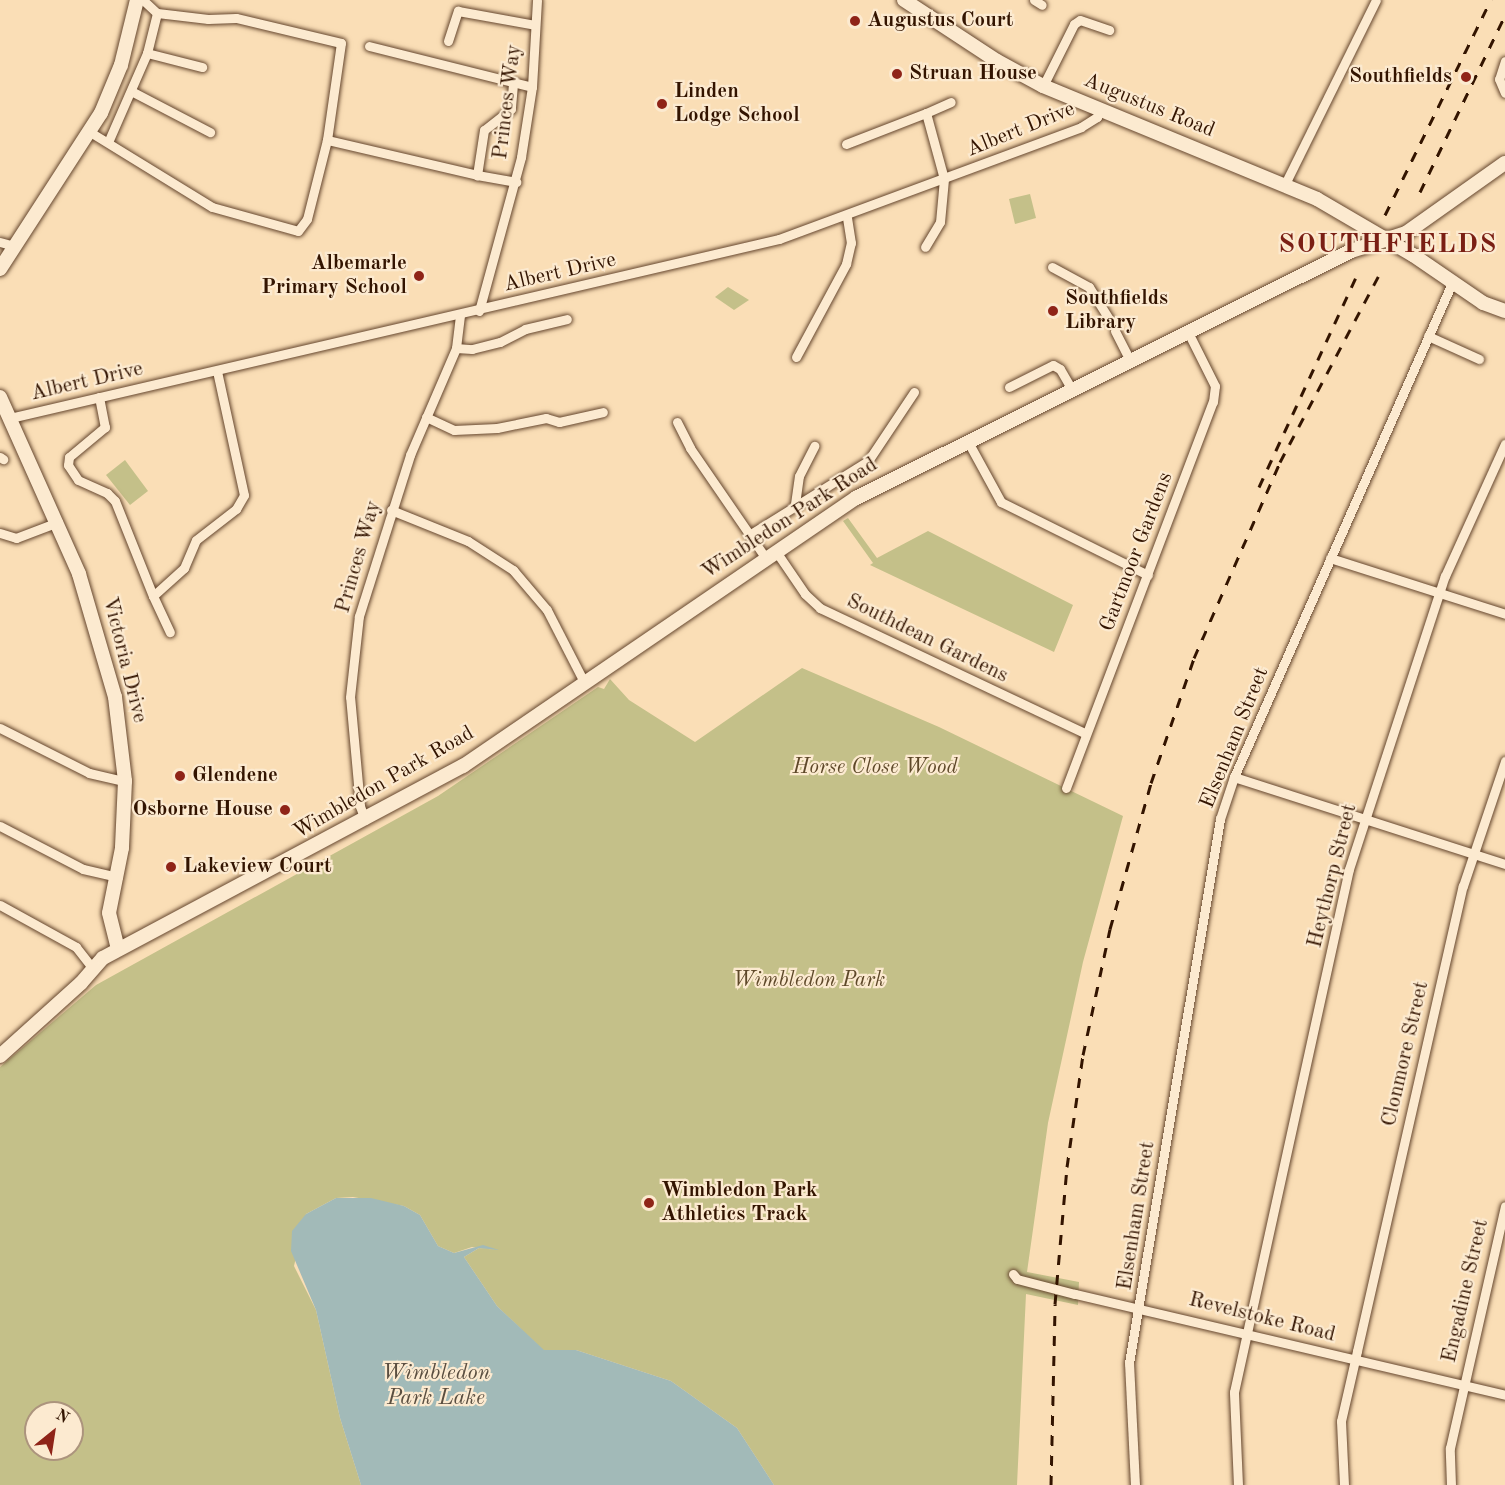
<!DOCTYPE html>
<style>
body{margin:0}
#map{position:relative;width:1505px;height:1485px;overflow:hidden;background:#fadeb6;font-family:"Old Standard TT",serif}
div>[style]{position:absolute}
.green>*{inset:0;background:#c4c089}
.water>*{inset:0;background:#a2bab8}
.roads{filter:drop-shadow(0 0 2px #65462e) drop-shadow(0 0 2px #65462e)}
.street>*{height:9px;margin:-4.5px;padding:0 4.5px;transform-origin:4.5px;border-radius:4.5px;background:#fcead0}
.secondary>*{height:14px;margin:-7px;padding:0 7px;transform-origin:7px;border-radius:7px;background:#fcead0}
.rail>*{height:3px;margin-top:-1.5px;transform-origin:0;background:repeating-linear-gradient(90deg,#331400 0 10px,transparent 0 20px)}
.dots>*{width:16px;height:16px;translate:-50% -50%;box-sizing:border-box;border:3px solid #fcead0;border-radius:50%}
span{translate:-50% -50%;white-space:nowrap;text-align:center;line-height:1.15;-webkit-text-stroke:4.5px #fcead0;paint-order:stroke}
.poi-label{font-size:21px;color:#331400;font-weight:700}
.left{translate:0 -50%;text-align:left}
.right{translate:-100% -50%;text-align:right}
.street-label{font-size:21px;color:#331400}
.park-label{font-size:21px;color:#5e4829;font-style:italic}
.water-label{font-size:22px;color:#5a4e40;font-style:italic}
.district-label{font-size:27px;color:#7a1f14;font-weight:700;letter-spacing:1.5px}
.north{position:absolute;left:24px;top:1401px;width:60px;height:60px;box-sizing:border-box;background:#fcead0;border:2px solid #ac947d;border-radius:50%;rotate:30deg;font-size:16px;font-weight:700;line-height:24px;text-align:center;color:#331400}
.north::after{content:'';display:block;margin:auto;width:21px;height:27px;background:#8f2418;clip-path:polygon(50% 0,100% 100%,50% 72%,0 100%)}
</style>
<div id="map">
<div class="green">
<div style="clip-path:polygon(1030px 194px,1036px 218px,1015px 224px,1009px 199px)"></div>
<div style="clip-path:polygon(728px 287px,749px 300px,734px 310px,715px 297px)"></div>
<div style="clip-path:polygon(125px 460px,148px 491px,130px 505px,106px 475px)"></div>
<div style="clip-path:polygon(848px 518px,877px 558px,928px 531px,1073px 605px,1054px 652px,870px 565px,873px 563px,843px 521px)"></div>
<div style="clip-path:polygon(evenodd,802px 668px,939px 727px,1123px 816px,1083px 962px,1048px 1123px,1027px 1272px,1079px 1282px,1078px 1305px,1026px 1294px,1017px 1485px,774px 1485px,737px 1428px,671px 1381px,576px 1350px,544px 1351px,497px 1306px,464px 1257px,479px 1248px,498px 1250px,472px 1247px,454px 1253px,438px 1246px,420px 1215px,404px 1206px,353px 1197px,336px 1198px,306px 1214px,294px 1266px,316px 1310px,340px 1418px,361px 1485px,0 1485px,0 1067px,96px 985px,438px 796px,598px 687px,604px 689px,610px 679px,629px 700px,695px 742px,802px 668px,36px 1413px,72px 1413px,72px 1449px,36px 1449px,36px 1413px)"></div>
</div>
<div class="water">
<div style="clip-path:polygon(336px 1198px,371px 1198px,404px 1206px,420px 1215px,438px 1246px,454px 1253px,483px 1245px,499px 1250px,479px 1248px,464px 1257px,497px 1306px,544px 1350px,576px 1350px,671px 1381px,737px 1428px,774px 1485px,361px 1485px,340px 1418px,316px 1310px,291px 1251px,292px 1231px,306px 1214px)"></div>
</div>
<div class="roads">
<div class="street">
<div style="left:143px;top:0;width:19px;rotate:43deg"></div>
<div style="left:1034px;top:0;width:9px;rotate:32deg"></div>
<div style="left:448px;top:41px;width:32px;rotate:-72deg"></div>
<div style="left:458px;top:11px;width:78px;rotate:10.3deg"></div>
<div style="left:369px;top:46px;width:168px;rotate:14.1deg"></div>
<div style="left:1505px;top:61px;width:19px;rotate:108deg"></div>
<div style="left:1499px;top:79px;width:15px;rotate:67deg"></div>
<div style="left:513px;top:84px;width:25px;rotate:95deg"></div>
<div style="left:511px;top:109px;width:34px;rotate:142deg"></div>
<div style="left:484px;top:130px;width:46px;rotate:98.8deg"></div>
<div style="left:477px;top:175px;width:40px;rotate:10deg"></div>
<div style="left:1043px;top:86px;width:69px;rotate:-63.4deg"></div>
<div style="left:1074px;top:24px;width:7px;rotate:-34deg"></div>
<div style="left:1080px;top:20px;width:31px;rotate:19deg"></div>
<div style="left:133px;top:92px;width:87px;rotate:27.5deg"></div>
<div style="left:926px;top:113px;width:27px;rotate:-24deg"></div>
<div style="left:90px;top:132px;width:143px;rotate:31.6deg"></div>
<div style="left:212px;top:207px;width:89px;rotate:15.6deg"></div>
<div style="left:298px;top:231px;width:15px;rotate:-53deg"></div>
<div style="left:307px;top:219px;width:81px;rotate:-75.8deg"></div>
<div style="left:327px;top:140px;width:98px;rotate:-81.8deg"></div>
<div style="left:341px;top:43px;width:108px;rotate:-166.6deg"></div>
<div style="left:236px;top:18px;width:28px;rotate:178deg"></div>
<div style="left:208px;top:19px;width:51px;rotate:-173.3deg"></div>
<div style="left:157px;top:13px;width:41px;rotate:104deg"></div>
<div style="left:147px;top:53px;width:57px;rotate:14.3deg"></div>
<div style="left:109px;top:140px;width:95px;rotate:-66.4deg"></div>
<div style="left:327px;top:140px;width:154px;rotate:13.1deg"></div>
<div style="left:846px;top:144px;width:86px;rotate:-21.2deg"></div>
<div style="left:926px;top:113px;width:68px;rotate:74.7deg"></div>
<div style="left:944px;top:179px;width:43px;rotate:95.3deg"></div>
<div style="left:940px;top:222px;width:29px;rotate:121deg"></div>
<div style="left:1285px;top:184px;width:205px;rotate:-63.7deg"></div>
<div style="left:0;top:242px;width:15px;rotate:16deg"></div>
<div style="left:1052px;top:267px;width:42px;rotate:28.4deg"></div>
<div style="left:1089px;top:287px;width:40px;rotate:58deg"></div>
<div style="left:479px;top:311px;width:160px;rotate:-74.7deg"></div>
<div style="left:521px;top:157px;width:71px;rotate:-81.1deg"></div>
<div style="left:532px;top:87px;width:87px;rotate:-86.7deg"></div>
<div style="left:1115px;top:331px;width:31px;rotate:63deg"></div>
<div style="left:1428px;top:336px;width:56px;rotate:24.3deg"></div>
<div style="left:456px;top:348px;width:16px;rotate:4deg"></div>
<div style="left:472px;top:349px;width:29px;rotate:-14deg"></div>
<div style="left:500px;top:342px;width:28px;rotate:-27deg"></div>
<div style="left:525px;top:329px;width:43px;rotate:-13.4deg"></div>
<div style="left:796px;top:357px;width:106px;rotate:-61.7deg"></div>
<div style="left:846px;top:264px;width:22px;rotate:-77deg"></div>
<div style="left:851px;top:243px;width:26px;rotate:-99deg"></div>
<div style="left:1009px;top:387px;width:49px;rotate:-26.6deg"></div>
<div style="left:1053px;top:365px;width:8px;rotate:30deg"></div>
<div style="left:1060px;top:369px;width:22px;rotate:60deg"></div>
<div style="left:99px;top:397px;width:31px;rotate:79deg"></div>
<div style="left:105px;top:427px;width:47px;rotate:140.2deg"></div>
<div style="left:69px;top:457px;width:8px;rotate:97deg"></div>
<div style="left:68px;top:465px;width:18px;rotate:56deg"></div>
<div style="left:78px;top:480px;width:32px;rotate:24deg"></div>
<div style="left:107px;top:493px;width:11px;rotate:45deg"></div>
<div style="left:115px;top:501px;width:102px;rotate:68.2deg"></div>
<div style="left:153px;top:596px;width:42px;rotate:-42.1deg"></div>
<div style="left:184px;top:568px;width:30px;rotate:-67deg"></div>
<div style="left:196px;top:540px;width:51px;rotate:-37.8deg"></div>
<div style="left:236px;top:509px;width:16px;rotate:-60deg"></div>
<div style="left:244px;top:495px;width:127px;rotate:-102.3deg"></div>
<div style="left:426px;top:417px;width:31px;rotate:25deg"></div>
<div style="left:454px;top:430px;width:43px;rotate:-2.7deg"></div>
<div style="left:497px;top:428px;width:50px;rotate:-11.5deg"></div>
<div style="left:546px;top:418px;width:14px;rotate:17deg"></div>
<div style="left:559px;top:422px;width:45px;rotate:-12.8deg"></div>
<div style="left:10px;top:418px;width:790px;rotate:-13.1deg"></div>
<div style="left:779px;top:239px;width:322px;rotate:-20.3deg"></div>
<div style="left:1081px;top:127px;width:19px;rotate:-32deg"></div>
<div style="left:1097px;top:117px;width:8px;rotate:-67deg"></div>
<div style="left:677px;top:422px;width:29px;rotate:63deg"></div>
<div style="left:690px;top:448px;width:132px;rotate:55.5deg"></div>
<div style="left:967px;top:440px;width:71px;rotate:61.3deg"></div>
<div style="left:1001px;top:502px;width:164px;rotate:26.4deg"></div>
<div style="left:0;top:457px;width:4px;rotate:34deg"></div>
<div style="left:795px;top:504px;width:28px;rotate:-82deg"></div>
<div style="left:799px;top:476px;width:34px;rotate:-63deg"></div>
<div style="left:391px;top:510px;width:83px;rotate:21.9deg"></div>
<div style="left:468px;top:541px;width:54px;rotate:32.8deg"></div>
<div style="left:513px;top:570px;width:52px;rotate:49.6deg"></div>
<div style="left:547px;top:610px;width:81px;rotate:62.8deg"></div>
<div style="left:0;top:533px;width:17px;rotate:17deg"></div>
<div style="left:16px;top:538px;width:45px;rotate:-20.9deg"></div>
<div style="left:749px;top:535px;width:140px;rotate:-31.9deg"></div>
<div style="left:868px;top:461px;width:83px;rotate:-56.3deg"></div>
<div style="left:775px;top:550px;width:53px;rotate:55.7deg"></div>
<div style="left:805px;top:594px;width:21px;rotate:43deg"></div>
<div style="left:820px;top:608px;width:293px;rotate:25.3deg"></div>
<div style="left:1330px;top:558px;width:184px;rotate:17.7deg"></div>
<div style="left:153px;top:596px;width:40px;rotate:65deg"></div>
<div style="left:0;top:728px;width:100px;rotate:26.8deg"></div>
<div style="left:89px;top:773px;width:37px;rotate:13deg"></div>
<div style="left:1234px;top:777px;width:285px;rotate:17.8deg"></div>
<div style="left:1066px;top:788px;width:413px;rotate:-69.2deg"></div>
<div style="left:1213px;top:402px;width:16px;rotate:-83deg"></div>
<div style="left:1215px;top:386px;width:63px;rotate:-116.6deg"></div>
<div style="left:365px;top:820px;width:15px;rotate:-110deg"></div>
<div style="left:360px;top:806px;width:109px;rotate:-95.2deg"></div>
<div style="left:350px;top:697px;width:81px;rotate:-83.7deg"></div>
<div style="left:359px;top:616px;width:169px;rotate:-72.4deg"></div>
<div style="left:410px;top:455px;width:116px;rotate:-66.7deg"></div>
<div style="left:456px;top:348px;width:33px;rotate:-83deg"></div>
<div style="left:0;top:826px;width:93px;rotate:27.4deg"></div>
<div style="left:83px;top:869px;width:36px;rotate:13deg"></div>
<div style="left:0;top:905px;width:87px;rotate:28.9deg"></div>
<div style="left:76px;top:947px;width:28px;rotate:52deg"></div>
<div style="left:1013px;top:1274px;width:6px;rotate:51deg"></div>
<div style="left:1017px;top:1279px;width:60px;rotate:14.5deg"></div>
<div style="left:1075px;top:1294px;width:442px;rotate:13.2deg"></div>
<div style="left:1135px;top:1485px;width:122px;rotate:-92.8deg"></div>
<div style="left:1129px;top:1363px;width:552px;rotate:-80.5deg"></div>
<div style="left:1220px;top:819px;width:44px;rotate:-71.6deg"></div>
<div style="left:1234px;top:777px;width:540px;rotate:-66.19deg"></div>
<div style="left:1238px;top:1485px;width:93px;rotate:-92.5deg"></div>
<div style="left:1234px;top:1392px;width:535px;rotate:-77.6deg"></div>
<div style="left:1349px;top:869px;width:308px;rotate:-71.9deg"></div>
<div style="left:1445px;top:576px;width:145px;rotate:-65.6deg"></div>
<div style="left:1344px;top:1485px;width:64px;rotate:-92.7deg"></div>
<div style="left:1341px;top:1421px;width:72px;rotate:-77.1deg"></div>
<div style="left:1357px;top:1351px;width:477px;rotate:-77.2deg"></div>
<div style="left:1463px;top:886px;width:132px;rotate:-71.4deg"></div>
<div style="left:1451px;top:1485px;width:37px;rotate:-92deg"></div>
<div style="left:1450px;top:1448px;width:248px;rotate:-77.2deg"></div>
</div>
<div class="secondary">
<div style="left:904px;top:0;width:111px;rotate:33.3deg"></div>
<div style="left:997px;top:61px;width:52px;rotate:28.5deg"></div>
<div style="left:1043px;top:86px;width:296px;rotate:22.4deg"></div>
<div style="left:1317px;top:199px;width:111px;rotate:30.3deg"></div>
<div style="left:1413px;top:255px;width:85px;rotate:34.4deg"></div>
<div style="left:1483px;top:303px;width:23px;rotate:20deg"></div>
<div style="left:0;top:269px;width:186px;rotate:-57.1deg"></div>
<div style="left:101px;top:113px;width:52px;rotate:-67.4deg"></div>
<div style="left:121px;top:65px;width:67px;rotate:-76.2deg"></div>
<div style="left:0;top:397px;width:194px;rotate:65.9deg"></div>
<div style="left:79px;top:574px;width:128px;rotate:73.7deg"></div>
<div style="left:115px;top:697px;width:85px;rotate:83.2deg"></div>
<div style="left:125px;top:781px;width:67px;rotate:92.6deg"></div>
<div style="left:122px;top:848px;width:66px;rotate:101.3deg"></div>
<div style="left:109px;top:913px;width:37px;rotate:76deg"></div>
<div style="left:0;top:1056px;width:109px;rotate:-42deg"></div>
<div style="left:81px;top:983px;width:33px;rotate:-49deg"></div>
<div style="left:103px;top:958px;width:408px;rotate:-28.1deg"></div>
<div style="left:463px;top:766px;width:476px;rotate:-34.3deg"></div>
<div style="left:856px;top:498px;width:553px;rotate:-26.52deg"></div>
<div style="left:1351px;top:251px;width:58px;rotate:-18.1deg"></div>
<div style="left:1406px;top:233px;width:121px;rotate:-35.3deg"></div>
</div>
</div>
<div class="rail">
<div style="left:1420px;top:192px;width:196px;rotate:-64.3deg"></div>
<div style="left:1385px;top:215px;width:240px;rotate:-63.8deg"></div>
<div style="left:1259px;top:487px;width:231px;rotate:-65.2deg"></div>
<div style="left:1051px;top:1485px;width:181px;rotate:-88.7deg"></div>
<div style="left:1055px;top:1304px;width:138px;rotate:-85deg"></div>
<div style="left:1067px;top:1167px;width:113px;rotate:-81.9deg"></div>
<div style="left:1083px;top:1055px;width:129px;rotate:-77.9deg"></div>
<div style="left:1110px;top:929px;width:152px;rotate:-74.3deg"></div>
<div style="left:1151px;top:783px;width:132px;rotate:-71deg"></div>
<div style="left:1194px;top:658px;width:214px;rotate:-66.3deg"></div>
<div style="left:1280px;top:462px;width:216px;rotate:-62.1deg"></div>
</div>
<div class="dots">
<div style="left:855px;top:21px;background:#8f2418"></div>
<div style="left:897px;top:74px;background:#8f2418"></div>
<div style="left:1466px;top:77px;background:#8f2418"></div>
<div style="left:662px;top:104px;background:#8f2418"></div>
<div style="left:419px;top:276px;background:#8f2418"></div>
<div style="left:1053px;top:311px;background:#8f2418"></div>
<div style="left:180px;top:776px;background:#8f2418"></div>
<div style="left:285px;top:810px;background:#8f2418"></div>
<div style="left:171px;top:867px;background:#8f2418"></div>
<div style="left:649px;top:1203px;background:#8f2418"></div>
</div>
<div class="poi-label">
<span class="left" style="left:867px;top:21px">Augustus Court</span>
<span class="left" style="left:909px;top:74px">Struan House</span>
<span class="right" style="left:1452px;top:77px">Southfields</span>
<span class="left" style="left:674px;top:104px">Linden<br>Lodge School</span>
<span class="right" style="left:407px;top:276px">Albemarle<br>Primary School</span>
<span class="left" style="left:1065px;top:311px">Southfields<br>Library</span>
<span class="left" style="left:192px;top:776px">Glendene</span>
<span class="right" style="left:273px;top:810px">Osborne House</span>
<span class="left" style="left:183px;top:867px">Lakeview Court</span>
<span class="left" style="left:661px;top:1203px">Wimbledon Park<br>Athletics Track</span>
</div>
<div class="street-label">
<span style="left:508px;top:102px;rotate:-83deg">Princes Way</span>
<span style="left:1149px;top:106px;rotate:22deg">Augustus Road</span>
<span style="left:1021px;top:130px;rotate:-22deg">Albert Drive</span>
<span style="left:560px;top:273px;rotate:-13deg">Albert Drive</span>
<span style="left:87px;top:382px;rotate:-13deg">Albert Drive</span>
<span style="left:790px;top:519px;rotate:-33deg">Wimbledon Park Road</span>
<span style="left:1137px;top:552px;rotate:-69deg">Gartmoor Gardens</span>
<span style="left:359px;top:557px;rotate:-74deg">Princes Way</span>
<span style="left:927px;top:639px;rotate:26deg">Southdean Gardens</span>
<span style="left:124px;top:660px;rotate:76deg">Victoria Drive</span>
<span style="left:1235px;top:738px;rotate:-68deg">Elsenham Street</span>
<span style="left:384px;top:783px;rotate:-30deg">Wimbledon Park Road</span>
<span style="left:1333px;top:876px;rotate:-76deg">Heythorp Street</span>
<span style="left:1406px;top:1054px;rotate:-77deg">Clonmore Street</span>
<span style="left:1137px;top:1216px;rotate:-81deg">Elsenham Street</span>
<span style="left:1466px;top:1291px;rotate:-77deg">Engadine Street</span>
<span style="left:1262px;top:1318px;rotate:14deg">Revelstoke Road</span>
</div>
<div class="park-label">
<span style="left:875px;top:768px">Horse Close Wood</span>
<span style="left:809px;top:981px">Wimbledon Park</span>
</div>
<div class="water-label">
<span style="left:436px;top:1386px">Wimbledon<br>Park Lake</span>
</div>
<div class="district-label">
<span style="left:1388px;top:245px">SOUTHFIELDS</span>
</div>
<div class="north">N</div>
</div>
